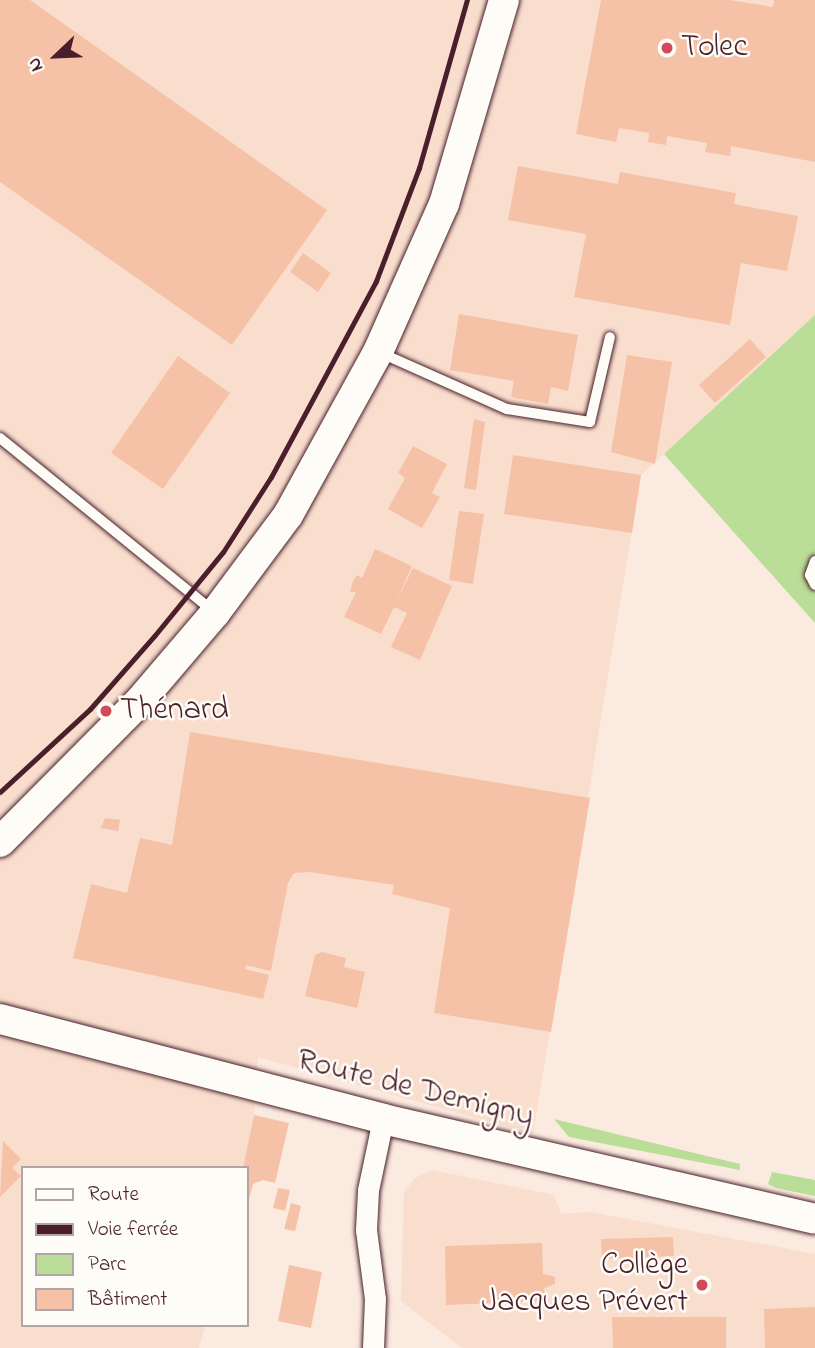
<!DOCTYPE html>
<meta charset="utf-8">
<style>
body{margin:0}
#map{position:relative;width:815px;height:1348px;overflow:hidden;background:#fbeadf;font-family:"Indie Flower",sans-serif}
div>[style]{position:absolute}
.built>*{inset:0;background:#f9dece}
.green>*{inset:0;background:#badd97}
.building>*{inset:0;background:#f5c1a7}
.roads{filter:drop-shadow(0 0 2px #4a1f2b) drop-shadow(0 0 2px #4a1f2b)}
.lane>*{height:10px;margin:-5px;padding:0 5px;transform-origin:5px;border-radius:5px;background:#fdfcf7}
.street>*{height:21px;margin:-10.5px;padding:0 10.5px;transform-origin:10.5px;border-radius:10.5px;background:#fdfcf7}
.secondary>*{height:30px;margin:-15px;padding:0 15px;transform-origin:15px;border-radius:15px;background:#fdfcf7}
.rail>*{height:5px;margin:-2.5px;padding:0 2.5px;transform-origin:2.5px;border-radius:2.5px;background:#4a1f2b}
.dots>*{width:19px;height:19px;translate:-50% -50%;box-sizing:border-box;border:4px solid #fdfcf7;border-radius:50%}
span{translate:-50% -50%;white-space:nowrap;text-align:center;line-height:1.15;-webkit-text-stroke:5px #fdfcf7;paint-order:stroke}
.poi-label{font-size:32px;color:#4a1f2b}
.left{translate:0 -50%;text-align:left}
.right{translate:-100% -50%;text-align:right}
.street-label{font-size:32px;color:#4a1f2b}
.legend{position:absolute;left:21px;top:1166px;width:228px;height:161px;box-sizing:border-box;background:#fdfcf7;border:2px solid #b5a4a5;margin:0;padding:9px 12px;list-style:none;font-size:21px;color:#4a1f2b}
.legend li{display:flex;align-items:center;gap:14px;height:35px}
.legend b{width:35px;border:2px solid #b5a4a5}
.north{position:absolute;left:21px;top:21px;width:70px;height:70px;-webkit-text-stroke:5px #fdfcf7;paint-order:stroke;rotate:247deg;font-size:19px;font-weight:700;line-height:28px;text-align:center;color:#4a1f2b}
.north::after{content:'';display:block;margin:auto;width:24px;height:32px;background:#4a1f2b;clip-path:polygon(50% 0,100% 100%,50% 72%,0 100%)}
</style>
<div id="map">
<div class="built">
<div style="clip-path:polygon(0 0,815px 0,815px 315px,641px 475px,533px 1134px,258px 1057px,254px 1115px,243px 1168px,23px 1168px,23px 1325px,205px 1325px,199px 1348px,0 1348px)"></div>
<div style="clip-path:polygon(432px 1170px,554px 1195px,561px 1214px,590px 1212px,815px 1254px,815px 1348px,462px 1348px,401px 1301px,404px 1192px,415px 1178px)"></div>
</div>
<div class="green">
<div style="clip-path:polygon(815px 315px,815px 623px,664px 454px)"></div>
<div style="clip-path:polygon(554px 1119px,740px 1164px,740px 1170px,569px 1137px)"></div>
<div style="clip-path:polygon(772px 1172px,815px 1180px,815px 1196px,776px 1188px,768px 1184px)"></div>
</div>
<div class="building">
<div style="clip-path:polygon(0 0,30px 0,327px 210px,232px 345px,0 182px)"></div>
<div style="clip-path:polygon(601px 0,730px 0,773px 7px,774px 0,815px 0,815px 162px,731px 146px,730px 156px,705px 152px,707px 143px,667px 136px,666px 145px,648px 142px,649px 133px,619px 128px,616px 142px,576px 134px)"></div>
<div style="clip-path:polygon(518px 166px,618px 184px,620px 172px,736px 193px,734px 204px,798px 216px,787px 271px,741px 263px,730px 325px,574px 297px,586px 234px,508px 220px)"></div>
<div style="clip-path:polygon(303px 253px,331px 273px,318px 292px,290px 272px)"></div>
<div style="clip-path:polygon(459px 314px,578px 335px,568px 391px,551px 387px,548px 404px,511px 397px,514px 381px,450px 370px)"></div>
<div style="clip-path:polygon(750px 339px,766px 357px,715px 403px,699px 385px)"></div>
<div style="clip-path:polygon(627px 355px,672px 362px,655px 464px,611px 452px)"></div>
<div style="clip-path:polygon(178px 356px,230px 393px,163px 489px,111px 453px)"></div>
<div style="clip-path:polygon(474px 419px,485px 422px,476px 490px,464px 488px)"></div>
<div style="clip-path:polygon(413px 446px,447px 464px,432px 493px,440px 497px,422px 528px,388px 509px,405px 478px,398px 473px)"></div>
<div style="clip-path:polygon(513px 455px,641px 475px,632px 533px,504px 514px)"></div>
<div style="clip-path:polygon(459px 511px,484px 514px,473px 584px,449px 580px)"></div>
<div style="clip-path:polygon(375px 549px,412px 566px,396px 602px,413px 568px,452px 586px,420px 660px,391px 647px,407px 613px,394px 607px,381px 634px,344px 617px,356px 592px,350px 592px,353px 581px,357px 575px,362px 578px)"></div>
<div style="clip-path:polygon(190px 732px,590px 798px,551px 1032px,434px 1013px,450px 908px,392px 894px,394px 885px,309px 872px,294px 873px,288px 883px,271px 971px,246px 965px,245px 969px,269px 975px,263px 999px,73px 958px,91px 884px,127px 893px,140px 838px,172px 845px)"></div>
<div style="clip-path:polygon(105px 818px,120px 820px,118px 831px,101px 828px)"></div>
<div style="clip-path:polygon(322px 952px,346px 958px,344px 967px,365px 972px,357px 1008px,305px 996px,315px 955px)"></div>
<div style="clip-path:polygon(254px 1115px,289px 1123px,275px 1183px,263px 1180px,253px 1184px,249px 1200px,247px 1168px,243px 1168px)"></div>
<div style="clip-path:polygon(3px 1141px,21px 1159px,12px 1168px,21px 1176px,0 1197px)"></div>
<div style="clip-path:polygon(278px 1188px,290px 1190px,285px 1211px,273px 1208px)"></div>
<div style="clip-path:polygon(291px 1203px,301px 1206px,295px 1231px,284px 1229px)"></div>
<div style="clip-path:polygon(673px 1237px,674px 1256px,602px 1259px,601px 1239px)"></div>
<div style="clip-path:polygon(542px 1243px,543px 1274px,555px 1277px,555px 1284px,544px 1288px,545px 1301px,446px 1305px,445px 1246px)"></div>
<div style="clip-path:polygon(289px 1265px,322px 1272px,311px 1328px,278px 1321px)"></div>
<div style="clip-path:polygon(815px 1307px,815px 1348px,765px 1348px,764px 1309px)"></div>
<div style="clip-path:polygon(612px 1317px,726px 1317px,726px 1348px,613px 1348px)"></div>
</div>
<div class="roads">
<div class="lane">
<div style="left:381px;top:353px;width:138px;rotate:24deg"></div>
<div style="left:507px;top:409px;width:84px;rotate:8.9deg"></div>
<div style="left:590px;top:422px;width:87px;rotate:-76.8deg"></div>
<div style="left:0;top:438px;width:274px;rotate:39.1deg"></div>
<div style="left:815px;top:561px;width:15px;rotate:110deg"></div>
<div style="left:810px;top:575px;width:11px;rotate:63deg"></div>
</div>
<div class="street">
<div style="left:373px;top:1348px;width:49px;rotate:-87.7deg"></div>
<div style="left:375px;top:1299px;width:70px;rotate:-97.4deg"></div>
<div style="left:366px;top:1230px;width:40px;rotate:-87.1deg"></div>
<div style="left:368px;top:1190px;width:73px;rotate:-78.1deg"></div>
</div>
<div class="secondary">
<div style="left:0;top:842px;width:197px;rotate:-45.2deg"></div>
<div style="left:139px;top:702px;width:117px;rotate:-49.5deg"></div>
<div style="left:215px;top:613px;width:122px;rotate:-53.3deg"></div>
<div style="left:288px;top:515px;width:186px;rotate:-61.1deg"></div>
<div style="left:378px;top:352px;width:162px;rotate:-66deg"></div>
<div style="left:444px;top:204px;width:213px;rotate:-73.6deg"></div>
<div style="left:0;top:1019px;width:396px;rotate:14.6deg"></div>
<div style="left:383px;top:1119px;width:443px;rotate:13deg"></div>
</div>
</div>
<div class="rail">
<div style="left:0;top:792px;width:122px;rotate:-42.7deg"></div>
<div style="left:90px;top:709px;width:98px;rotate:-48.7deg"></div>
<div style="left:155px;top:635px;width:107px;rotate:-50.7deg"></div>
<div style="left:223px;top:552px;width:89px;rotate:-57.4deg"></div>
<div style="left:271px;top:477px;width:222px;rotate:-61.8deg"></div>
<div style="left:376px;top:281px;width:121px;rotate:-69.2deg"></div>
<div style="left:419px;top:168px;width:175px;rotate:-74.1deg"></div>
</div>
<div class="dots">
<div style="left:667px;top:48px;background:#d1495b"></div>
<div style="left:106px;top:711px;background:#d1495b"></div>
<div style="left:702px;top:1285px;background:#d1495b"></div>
</div>
<div class="poi-label">
<span class="left" style="left:681px;top:48px">Tolec</span>
<span class="left" style="left:120px;top:711px">Thénard</span>
<span class="right" style="left:688px;top:1285px">Collège<br>Jacques Prévert</span>
</div>
<div class="street-label">
<span style="left:415px;top:1090px;rotate:14deg">Route de Demigny</span>
</div>
<ul class="legend">
<li><b style="height:9px;background:#fdfcf7"></b>Route</li>
<li><b style="height:9px;background:#4a1f2b"></b>Voie ferrée</li>
<li><b style="height:19px;background:#badd97"></b>Parc</li>
<li><b style="height:19px;background:#f5c1a7"></b>Bâtiment</li>
</ul>
<div class="north">N</div>
</div>
